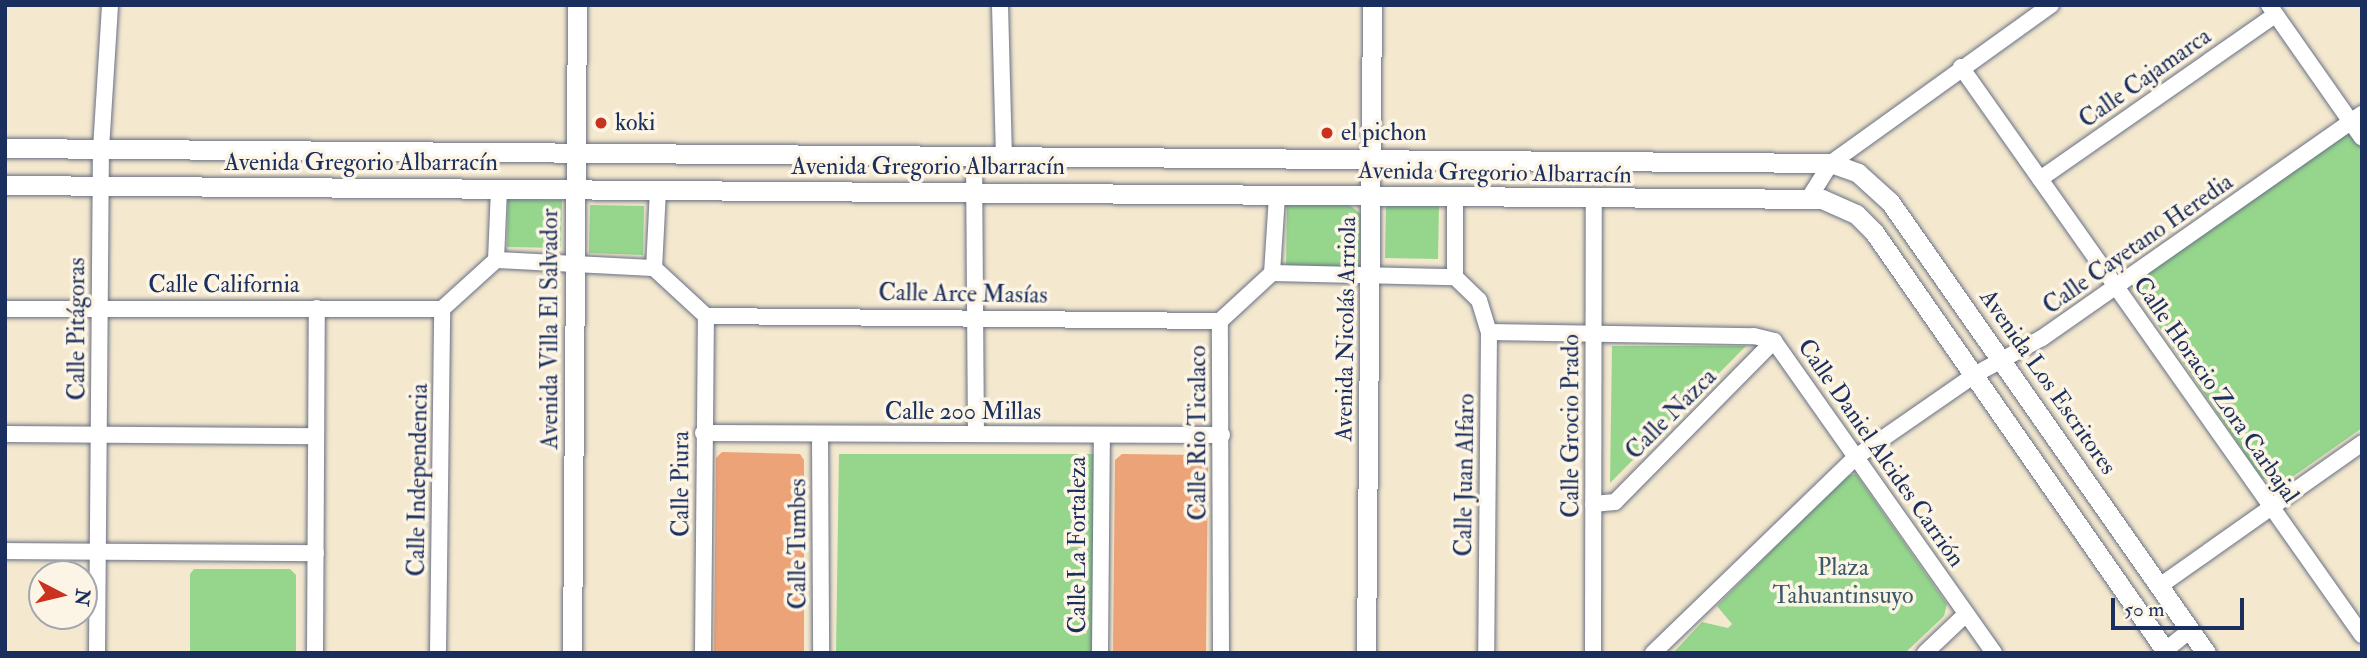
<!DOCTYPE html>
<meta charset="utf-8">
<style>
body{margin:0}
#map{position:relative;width:2367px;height:658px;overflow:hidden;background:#f4e8ce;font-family:"IM FELL Double Pica",serif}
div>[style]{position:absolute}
.green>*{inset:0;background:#96d68c}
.building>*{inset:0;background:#eda378}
.roads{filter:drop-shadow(0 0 2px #677085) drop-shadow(0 0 2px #677085)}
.minor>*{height:16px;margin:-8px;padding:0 8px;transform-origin:8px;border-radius:8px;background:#fff}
.tertiary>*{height:19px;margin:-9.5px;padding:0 9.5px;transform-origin:9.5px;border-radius:9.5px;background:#fff}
.dots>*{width:19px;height:19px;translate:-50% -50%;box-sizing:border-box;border:4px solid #fcf5e5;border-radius:50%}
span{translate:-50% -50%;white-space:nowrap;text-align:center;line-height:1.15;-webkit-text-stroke:7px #fcf5e5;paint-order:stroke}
.street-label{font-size:24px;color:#1b2f5e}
.poi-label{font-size:24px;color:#1b2f5e}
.left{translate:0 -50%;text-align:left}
.park-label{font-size:24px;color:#3a596a}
.frame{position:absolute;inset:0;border:7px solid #1b2f5e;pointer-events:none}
.north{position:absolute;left:28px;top:560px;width:70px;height:70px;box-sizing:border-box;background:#fcf5e5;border:2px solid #a2a6af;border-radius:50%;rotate:97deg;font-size:19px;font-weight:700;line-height:28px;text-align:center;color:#1b2f5e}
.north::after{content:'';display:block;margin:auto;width:24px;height:32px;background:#c8321e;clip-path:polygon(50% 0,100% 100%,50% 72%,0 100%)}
.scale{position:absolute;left:2111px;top:598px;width:133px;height:32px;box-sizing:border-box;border:4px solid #1b2f5e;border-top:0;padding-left:9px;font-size:21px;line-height:24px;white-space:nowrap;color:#1b2f5e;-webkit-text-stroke:5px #fcf5e5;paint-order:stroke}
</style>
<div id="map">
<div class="green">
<div style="clip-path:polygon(2343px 132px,2353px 135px,2362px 147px,2362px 428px,2288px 480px,2262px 479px,2128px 281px)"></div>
<div style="clip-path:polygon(508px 199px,562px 200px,561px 248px,507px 247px)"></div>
<div style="clip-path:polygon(1287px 204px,1348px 204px,1361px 214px,1360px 269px,1286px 268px)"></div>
<div style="clip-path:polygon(1386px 204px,1439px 204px,1438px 259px,1385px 258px)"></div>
<div style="clip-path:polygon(590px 205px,644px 206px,643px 255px,589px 253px)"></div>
<div style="clip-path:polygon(1612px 346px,1746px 346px,1610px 483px)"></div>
<div style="clip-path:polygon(839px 454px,1095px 454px,1093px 653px,836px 653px)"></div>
<div style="clip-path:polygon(1856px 474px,1947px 604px,1944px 616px,1905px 653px,1673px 653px,1702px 622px,1728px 628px,1732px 624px,1717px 606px,1845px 476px)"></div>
<div style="clip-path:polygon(194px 569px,290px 569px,296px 575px,296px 653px,190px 653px,190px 574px)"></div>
</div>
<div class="building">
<div style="clip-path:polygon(722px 452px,800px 454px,804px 460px,804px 653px,714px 653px,716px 458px)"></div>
<div style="clip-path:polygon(1122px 454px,1200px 455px,1208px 464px,1206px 653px,1113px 653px,1115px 460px)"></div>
</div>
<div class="roads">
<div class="minor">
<div style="left:1000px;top:5px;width:151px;rotate:88.5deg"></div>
<div style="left:2269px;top:5px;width:162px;rotate:55deg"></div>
<div style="left:1961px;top:67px;width:695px;rotate:54.78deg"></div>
<div style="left:974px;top:156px;width:277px;rotate:89.6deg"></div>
<div style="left:2040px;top:179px;width:287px;rotate:-34.9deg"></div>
<div style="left:658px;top:190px;width:78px;rotate:92.9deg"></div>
<div style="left:654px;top:268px;width:71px;rotate:42.7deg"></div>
<div style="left:1455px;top:196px;width:81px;rotate:90deg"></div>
<div style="left:1809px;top:198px;width:41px;rotate:-57.8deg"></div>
<div style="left:1831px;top:163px;width:271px;rotate:-35.7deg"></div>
<div style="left:496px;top:260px;width:158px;rotate:2.9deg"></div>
<div style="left:1272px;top:273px;width:183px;rotate:1.3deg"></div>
<div style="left:1455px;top:277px;width:33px;rotate:44deg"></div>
<div style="left:1479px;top:300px;width:34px;rotate:73deg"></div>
<div style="left:1489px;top:332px;width:321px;rotate:90.5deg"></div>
<div style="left:5px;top:309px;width:437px"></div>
<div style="left:442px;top:309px;width:73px;rotate:-42.2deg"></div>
<div style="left:496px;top:260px;width:72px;rotate:-87.6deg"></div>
<div style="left:706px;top:316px;width:514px;rotate:0.56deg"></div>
<div style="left:1489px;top:332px;width:265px;rotate:0.9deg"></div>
<div style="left:1754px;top:336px;width:21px;rotate:14deg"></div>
<div style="left:1774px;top:341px;width:382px;rotate:54.8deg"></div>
<div style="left:703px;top:433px;width:519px;rotate:0.22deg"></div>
<div style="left:5px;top:434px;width:311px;rotate:0.4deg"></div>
<div style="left:820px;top:435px;width:218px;rotate:89.7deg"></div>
<div style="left:1593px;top:504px;width:22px;rotate:-5deg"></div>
<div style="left:1615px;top:502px;width:226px;rotate:-45.4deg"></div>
<div style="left:5px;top:551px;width:311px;rotate:0.4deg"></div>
<div style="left:2161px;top:585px;width:246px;rotate:-35.2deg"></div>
<div style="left:97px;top:653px;width:504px;rotate:-89.55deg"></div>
<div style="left:101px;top:149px;width:144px;rotate:-86.4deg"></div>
<div style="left:315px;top:653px;width:345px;rotate:-89.7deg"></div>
<div style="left:438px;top:653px;width:344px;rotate:-89.3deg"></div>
<div style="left:703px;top:653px;width:337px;rotate:-89.5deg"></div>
<div style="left:1100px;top:653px;width:216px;rotate:-89.5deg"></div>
<div style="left:1221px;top:653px;width:332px;rotate:-90.2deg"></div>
<div style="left:1220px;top:321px;width:71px;rotate:-42.7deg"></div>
<div style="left:1272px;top:273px;width:78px;rotate:-86.3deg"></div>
<div style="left:1593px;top:653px;width:453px;rotate:-89.9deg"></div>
<div style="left:1653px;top:653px;width:282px;rotate:-44deg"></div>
<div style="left:1856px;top:457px;width:146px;rotate:-34.7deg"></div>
<div style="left:1976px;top:374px;width:75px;rotate:-28.6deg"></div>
<div style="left:2042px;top:338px;width:391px;rotate:-35deg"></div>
<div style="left:1925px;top:653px;width:57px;rotate:-43.6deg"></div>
<div style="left:2162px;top:653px;width:36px;rotate:-39deg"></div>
</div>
<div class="tertiary">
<div style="left:5px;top:148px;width:1826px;rotate:0.47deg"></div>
<div style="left:1831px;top:163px;width:29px;rotate:20deg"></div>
<div style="left:1858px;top:173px;width:43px;rotate:42.2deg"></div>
<div style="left:1890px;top:202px;width:551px;rotate:54.98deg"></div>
<div style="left:5px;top:185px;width:1817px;rotate:0.44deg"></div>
<div style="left:1822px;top:199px;width:37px;rotate:24deg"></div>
<div style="left:1856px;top:214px;width:25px;rotate:45deg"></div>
<div style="left:1874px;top:232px;width:513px;rotate:55.16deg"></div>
<div style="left:572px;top:653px;width:648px;rotate:-89.56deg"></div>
<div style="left:1366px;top:653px;width:648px;rotate:-89.47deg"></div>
</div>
</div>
<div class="dots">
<div style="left:601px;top:123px;background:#c8321e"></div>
<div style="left:1327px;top:133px;background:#c8321e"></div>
</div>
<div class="street-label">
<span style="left:2145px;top:78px;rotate:-35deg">Calle Cajamarca</span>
<span style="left:361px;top:163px">Avenida Gregorio Albarracín</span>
<span style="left:928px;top:167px">Avenida Gregorio Albarracín</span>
<span style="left:1495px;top:173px;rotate:1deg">Avenida Gregorio Albarracín</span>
<span style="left:2138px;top:244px;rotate:-35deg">Calle Cayetano Heredia</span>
<span style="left:224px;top:285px">Calle California</span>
<span style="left:963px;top:294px;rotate:1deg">Calle Arce Masías</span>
<span style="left:77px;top:329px;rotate:-90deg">Calle Pitágoras</span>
<span style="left:550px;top:329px;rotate:-90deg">Avenida Villa El Salvador</span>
<span style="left:1346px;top:329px;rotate:-89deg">Avenida Nicolás Arriola</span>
<span style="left:2048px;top:382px;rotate:55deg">Avenida Los Escritores</span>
<span style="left:2216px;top:390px;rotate:55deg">Calle Horacio Zora Carbajal</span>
<span style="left:963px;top:412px">Calle 200 Millas</span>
<span style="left:1671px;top:414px;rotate:-45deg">Calle Nazca</span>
<span style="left:1571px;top:426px;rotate:-90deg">Calle Grocio Prado</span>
<span style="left:1198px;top:433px;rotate:-90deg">Calle Rio Ticalaco</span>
<span style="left:1881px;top:453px;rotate:55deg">Calle Daniel Alcides Carrión</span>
<span style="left:1465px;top:475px;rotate:-89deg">Calle Juan Alfaro</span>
<span style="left:418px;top:480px;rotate:-89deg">Calle Independencia</span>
<span style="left:681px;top:484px;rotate:-90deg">Calle Piura</span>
<span style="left:798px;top:544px;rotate:-90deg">Calle Tumbes</span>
<span style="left:1078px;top:545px;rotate:-90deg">Calle La Fortaleza</span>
</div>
<div class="poi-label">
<span class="left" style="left:615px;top:123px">koki</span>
<span class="left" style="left:1341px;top:133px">el pichon</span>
</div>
<div class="park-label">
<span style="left:1843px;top:582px">Plaza<br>Tahuantinsuyo</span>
</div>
<div class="frame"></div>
<div class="north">N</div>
<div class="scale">50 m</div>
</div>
